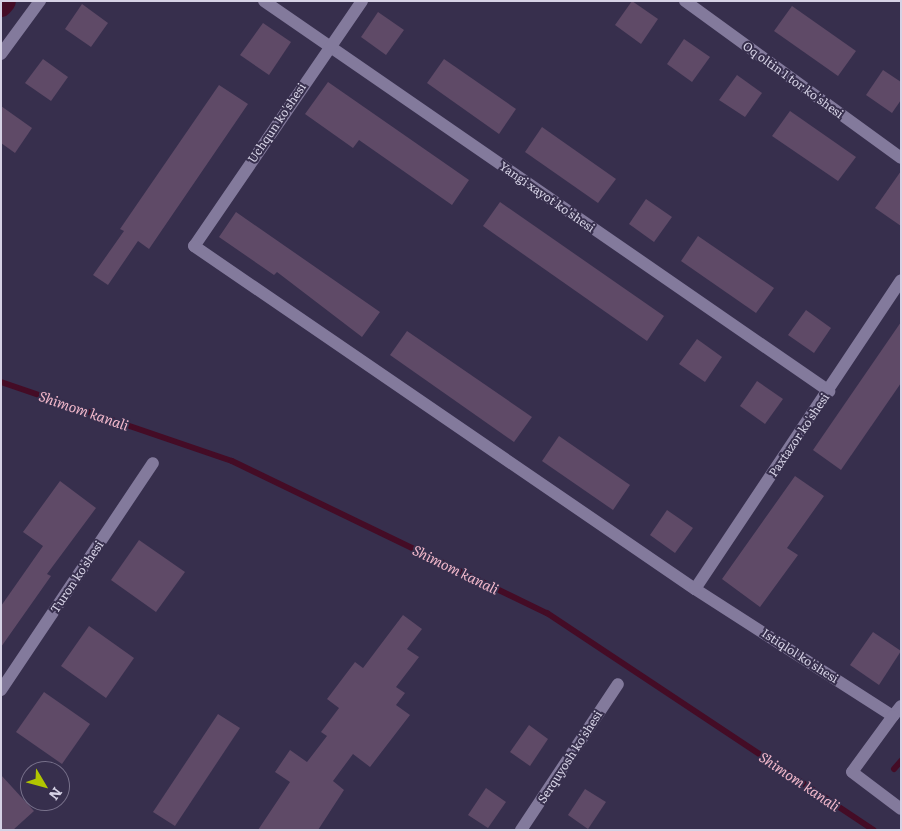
<!DOCTYPE html>
<style>
body{margin:0}
#map{position:relative;width:902px;height:831px;overflow:hidden;background:#372f4d;font-family:Literata,serif}
div>[style]{position:absolute}
.stream>*{height:6px;margin:-3px;padding:0 3px;transform-origin:3px;border-radius:3px;background:#440c26}
.canal>*{height:21px;margin:-10.5px;padding:0 10.5px;transform-origin:10.5px;border-radius:10.5px;background:#440c26}
.building>*{inset:0;background:#5f4a67}
.minor>*{height:12px;margin:-6px;padding:0 6px;transform-origin:6px;border-radius:6px;background:#837a9c}
span{translate:-50% -50%;white-space:nowrap;text-align:center;line-height:1.15;-webkit-text-stroke:4px #372f4d;paint-order:stroke}
.street-label{font-size:12px;color:#d6d2e5}
.water-label{font-size:14px;color:#f2b8cb;font-style:italic}
.frame{position:absolute;inset:0;border:2px solid #d6d2e5;pointer-events:none}
.north{position:absolute;left:20px;top:761px;width:50px;height:50px;box-sizing:border-box;background:#372f4d;border:1px solid #77708a;border-radius:50%;rotate:127deg;font-size:14px;font-weight:700;line-height:20px;text-align:center;color:#d6d2e5}
.north::after{content:'';display:block;margin:auto;width:18px;height:22px;background:#b1c500;clip-path:polygon(50% 0,100% 100%,50% 72%,0 100%)}
</style>
<div id="map">
<div class="stream">
<div style="left:1px;top:382px;width:244px;rotate:18.9deg"></div>
<div style="left:232px;top:461px;width:350px;rotate:25.8deg"></div>
<div style="left:547px;top:613px;width:392px;rotate:33.6deg"></div>
<div style="left:894px;top:769px;width:11px;rotate:-49deg"></div>
</div>
<div class="canal">
<div style="left:1px;top:6px;width:6px;rotate:-51deg"></div>
</div>
<div class="building">
<div style="clip-path:polygon(632px 1px,658px 19px,641px 44px,615px 25px)"></div>
<div style="clip-path:polygon(82px 4px,108px 23px,91px 47px,65px 29px)"></div>
<div style="clip-path:polygon(792px 6px,856px 51px,838px 76px,774px 31px)"></div>
<div style="clip-path:polygon(378px 12px,404px 30px,386px 55px,361px 37px)"></div>
<div style="clip-path:polygon(263px 23px,291px 42px,269px 75px,240px 55px)"></div>
<div style="clip-path:polygon(684px 39px,710px 57px,692px 82px,667px 64px)"></div>
<div style="clip-path:polygon(43px 59px,68px 77px,51px 101px,25px 83px)"></div>
<div style="clip-path:polygon(444px 59px,516px 109px,499px 134px,427px 83px)"></div>
<div style="clip-path:polygon(883px 70px,901px 82px,901px 100px,892px 113px,866px 95px)"></div>
<div style="clip-path:polygon(737px 75px,762px 93px,745px 117px,719px 100px)"></div>
<div style="clip-path:polygon(328px 82px,469px 180px,452px 205px,359px 140px,353px 148px,305px 114px)"></div>
<div style="clip-path:polygon(219px 85px,248px 104px,149px 249px,138px 241px,108px 285px,93px 275px,124px 231px,120px 229px)"></div>
<div style="clip-path:polygon(1px 106px,32px 128px,15px 153px,1px 143px)"></div>
<div style="clip-path:polygon(790px 111px,856px 157px,838px 181px,772px 136px)"></div>
<div style="clip-path:polygon(542px 127px,616px 179px,598px 203px,525px 152px)"></div>
<div style="clip-path:polygon(901px 171px,901px 226px,875px 208px)"></div>
<div style="clip-path:polygon(646px 199px,672px 217px,654px 242px,629px 224px)"></div>
<div style="clip-path:polygon(500px 202px,664px 316px,647px 341px,483px 226px)"></div>
<div style="clip-path:polygon(236px 212px,380px 312px,362px 337px,277px 272px,274px 275px,219px 237px)"></div>
<div style="clip-path:polygon(698px 236px,774px 288px,756px 313px,681px 261px)"></div>
<div style="clip-path:polygon(806px 310px,831px 328px,814px 353px,788px 335px)"></div>
<div style="clip-path:polygon(901px 322px,901px 383px,841px 470px,813px 450px)"></div>
<div style="clip-path:polygon(407px 331px,532px 417px,514px 442px,390px 355px)"></div>
<div style="clip-path:polygon(697px 339px,722px 357px,705px 382px,679px 364px)"></div>
<div style="clip-path:polygon(757px 381px,783px 399px,765px 424px,740px 406px)"></div>
<div style="clip-path:polygon(559px 436px,630px 485px,613px 510px,542px 461px)"></div>
<div style="clip-path:polygon(795px 476px,824px 496px,787px 548px,798px 555px,760px 607px,722px 579px)"></div>
<div style="clip-path:polygon(60px 481px,96px 508px,47px 574px,51px 576px,1px 647px,1px 606px,43px 546px,23px 532px)"></div>
<div style="clip-path:polygon(667px 510px,693px 528px,675px 553px,650px 535px)"></div>
<div style="clip-path:polygon(139px 540px,185px 572px,156px 612px,111px 580px)"></div>
<div style="clip-path:polygon(403px 615px,422px 629px,407px 649px,419px 657px,396px 687px,405px 693px,396px 705px,410px 715px,370px 767px,353px 754px,333px 781px,344px 790px,318px 830px,258px 830px,290px 782px,275px 772px,290px 750px,307px 762px,327px 736px,321px 732px,339px 708px,327px 699px,355px 662px,363px 668px)"></div>
<div style="clip-path:polygon(89px 626px,134px 658px,106px 698px,61px 666px)"></div>
<div style="clip-path:polygon(873px 632px,901px 651px,879px 685px,850px 665px)"></div>
<div style="clip-path:polygon(44px 692px,90px 724px,62px 764px,16px 732px)"></div>
<div style="clip-path:polygon(218px 714px,240px 728px,175px 826px,153px 812px)"></div>
<div style="clip-path:polygon(529px 725px,548px 739px,530px 766px,510px 752px)"></div>
<div style="clip-path:polygon(1px 775px,34px 811px,13px 830px,1px 830px)"></div>
<div style="clip-path:polygon(486px 788px,506px 802px,488px 828px,468px 815px)"></div>
<div style="clip-path:polygon(585px 789px,606px 802px,588px 829px,568px 815px)"></div>
</div>
<div class="minor">
<div style="left:264px;top:1px;width:687px;rotate:34.62deg"></div>
<div style="left:362px;top:1px;width:297px;rotate:124.4deg"></div>
<div style="left:194px;top:246px;width:607px;rotate:34.4deg"></div>
<div style="left:695px;top:589px;width:235px;rotate:32.7deg"></div>
<div style="left:893px;top:716px;width:13px;rotate:-51deg"></div>
<div style="left:685px;top:1px;width:267px;rotate:36deg"></div>
<div style="left:1px;top:54px;width:66px;rotate:-53.7deg"></div>
<div style="left:695px;top:589px;width:371px;rotate:-56.3deg"></div>
<div style="left:1px;top:690px;width:273px;rotate:-56.2deg"></div>
<div style="left:893px;top:716px;width:69px;rotate:126.2deg"></div>
<div style="left:852px;top:772px;width:61px;rotate:37.1deg"></div>
<div style="left:521px;top:830px;width:175px;rotate:-56.4deg"></div>
</div>
<div class="street-label">
<span style="left:793px;top:80px;rotate:36deg">Oq oltin 1 tor ko'shesi</span>
<span style="left:277px;top:123px;rotate:-56deg">Uchqun ko'shesi</span>
<span style="left:547px;top:197px;rotate:35deg">Yangi xayot ko'shesi</span>
<span style="left:799px;top:435px;rotate:-56deg">Paxtazor ko'shesi</span>
<span style="left:77px;top:577px;rotate:-56deg">Turon ko'shesi</span>
<span style="left:800px;top:656px;rotate:33deg">Istiqlol ko'shesi</span>
<span style="left:570px;top:757px;rotate:-57deg">Serquyosh ko'shesi</span>
</div>
<div class="water-label">
<span style="left:84px;top:410px;rotate:19deg">Shimom kanali</span>
<span style="left:456px;top:569px;rotate:26deg">Shimom kanali</span>
<span style="left:800px;top:781px;rotate:34deg">Shimom kanali</span>
</div>
<div class="frame"></div>
<div class="north">N</div>
</div>
